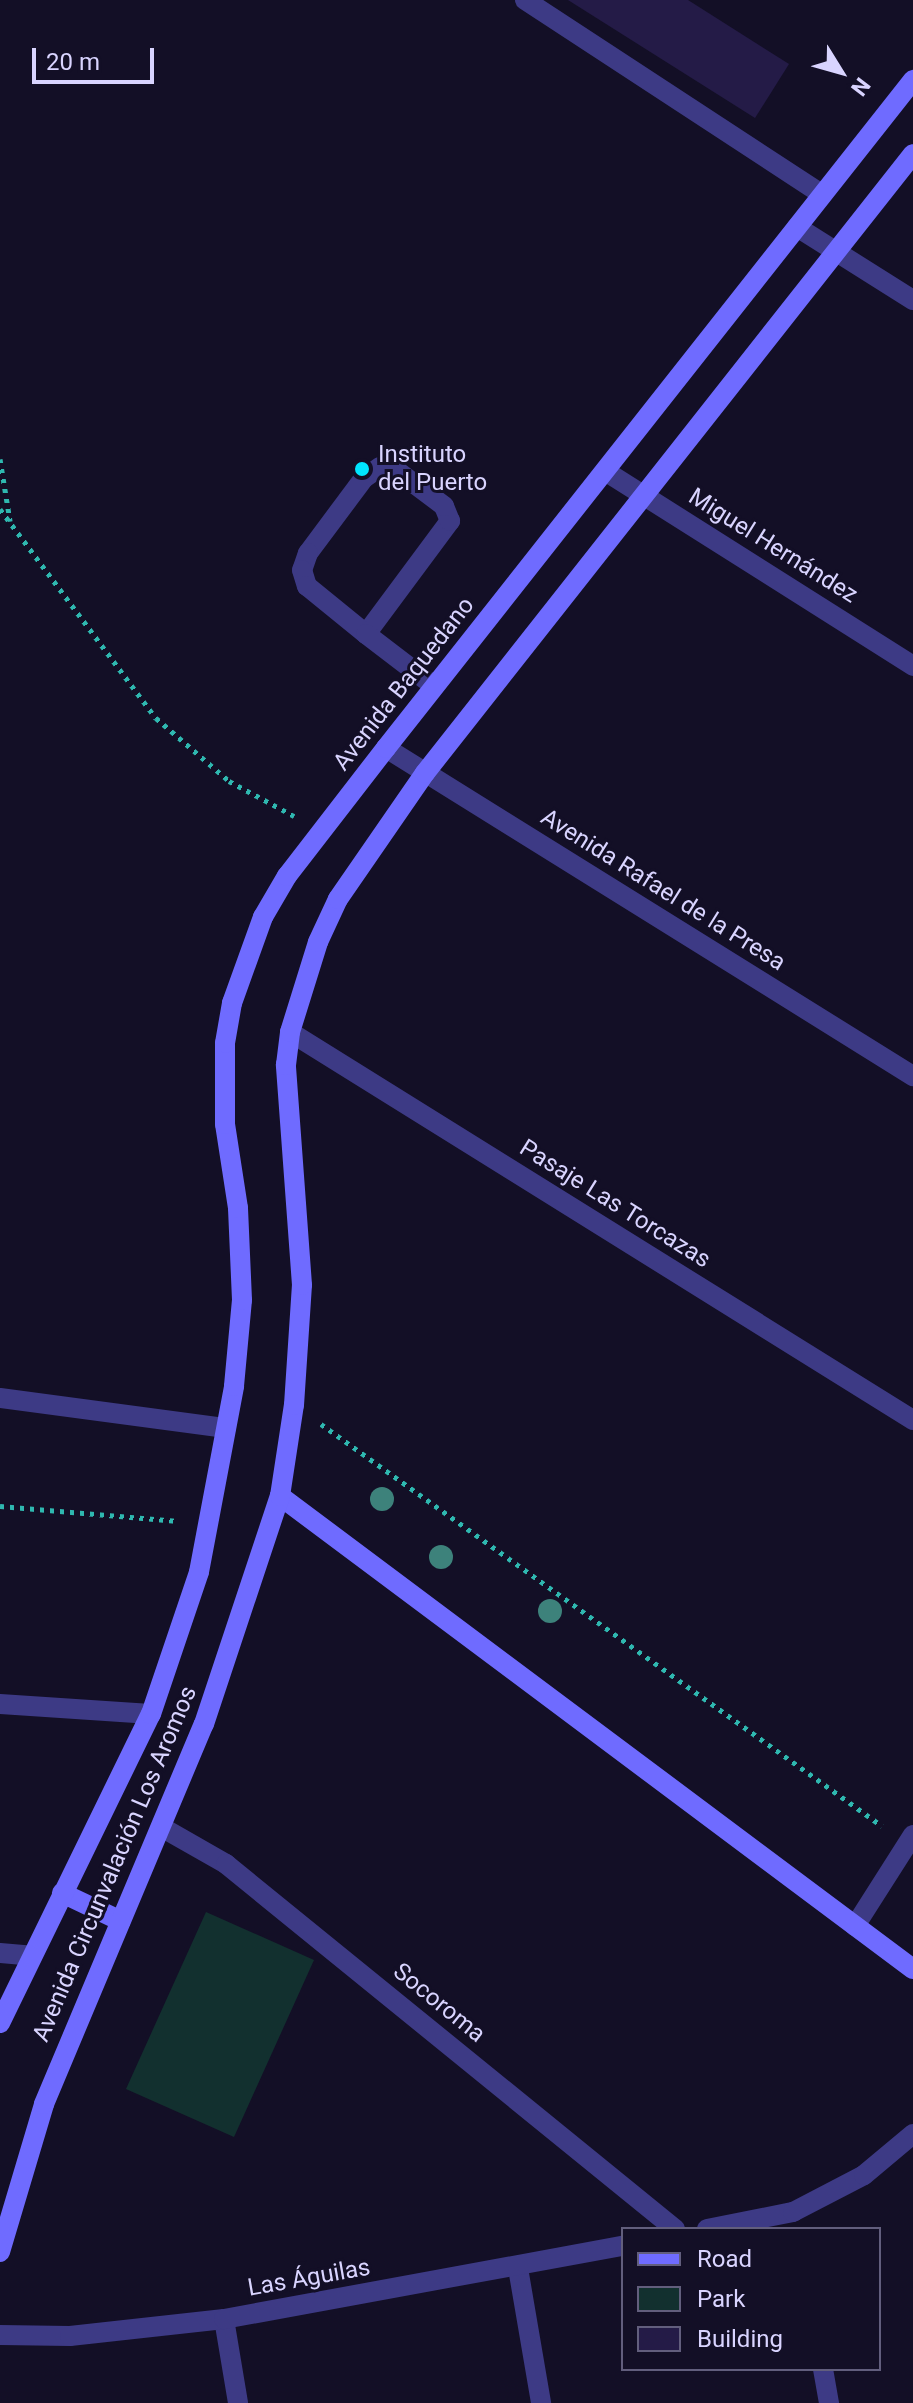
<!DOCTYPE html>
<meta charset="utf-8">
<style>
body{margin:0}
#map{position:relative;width:913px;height:2403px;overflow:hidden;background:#130f26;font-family:Roboto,sans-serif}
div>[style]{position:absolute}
.green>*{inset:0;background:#12302f}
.building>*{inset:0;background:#241b47}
.path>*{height:5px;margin-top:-2.5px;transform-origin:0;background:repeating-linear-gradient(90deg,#2fb8b0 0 4px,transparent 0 10px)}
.lane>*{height:20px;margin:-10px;padding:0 10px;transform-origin:10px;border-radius:10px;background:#3d3a85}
.street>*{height:20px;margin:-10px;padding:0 10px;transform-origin:10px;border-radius:10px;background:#3d3a85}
.secondary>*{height:20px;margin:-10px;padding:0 10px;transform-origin:10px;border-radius:10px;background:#6f6bff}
.trees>*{width:24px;height:24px;margin:-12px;border-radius:50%;background:#3d827b}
.dots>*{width:22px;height:22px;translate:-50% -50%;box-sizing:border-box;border:4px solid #130f26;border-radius:50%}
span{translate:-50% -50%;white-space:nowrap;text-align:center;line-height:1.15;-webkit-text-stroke:6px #130f26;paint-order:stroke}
.poi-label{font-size:24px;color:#d9d4ff}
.left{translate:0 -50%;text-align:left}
.street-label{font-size:24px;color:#d9d4ff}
.legend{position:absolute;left:621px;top:2227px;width:260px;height:144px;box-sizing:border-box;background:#130f26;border:2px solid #625e7d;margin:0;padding:10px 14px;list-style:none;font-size:24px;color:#d9d4ff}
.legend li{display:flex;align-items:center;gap:16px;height:40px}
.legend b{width:40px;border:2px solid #625e7d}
.north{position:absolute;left:801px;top:32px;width:80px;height:80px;-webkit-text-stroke:6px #130f26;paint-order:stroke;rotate:127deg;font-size:22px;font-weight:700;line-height:32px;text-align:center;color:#d9d4ff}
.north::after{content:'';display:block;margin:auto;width:28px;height:36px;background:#d9d4ff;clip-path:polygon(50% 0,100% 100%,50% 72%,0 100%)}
.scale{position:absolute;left:32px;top:48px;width:122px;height:36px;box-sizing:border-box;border:4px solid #d9d4ff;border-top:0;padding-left:10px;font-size:24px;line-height:28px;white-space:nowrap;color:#d9d4ff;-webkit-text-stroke:6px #130f26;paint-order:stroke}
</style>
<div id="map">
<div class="green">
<div style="clip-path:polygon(206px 1912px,314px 1960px,234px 2137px,126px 2089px)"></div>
</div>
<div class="building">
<div style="clip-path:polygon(568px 0,688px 0,789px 64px,755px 118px)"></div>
</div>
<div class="path">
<div style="left:0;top:459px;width:63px;rotate:80.8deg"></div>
<div style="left:0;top:509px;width:261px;rotate:53.3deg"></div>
<div style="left:156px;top:718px;width:96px;rotate:40.8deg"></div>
<div style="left:229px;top:781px;width:74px;rotate:28.3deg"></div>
<div style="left:321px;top:1424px;width:690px;rotate:35.62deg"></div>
<div style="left:0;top:1506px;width:179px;rotate:4.8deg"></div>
</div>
<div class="lane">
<div style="left:525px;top:0;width:355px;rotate:33.2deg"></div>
<div style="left:366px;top:634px;width:141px;rotate:-53.4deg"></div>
<div style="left:450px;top:521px;width:16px;rotate:-112deg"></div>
<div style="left:444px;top:506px;width:60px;rotate:-143.1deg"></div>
<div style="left:396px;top:470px;width:16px;rotate:-169deg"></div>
<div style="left:380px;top:467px;width:19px;rotate:145deg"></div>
<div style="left:364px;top:478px;width:94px;rotate:126.7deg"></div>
<div style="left:308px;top:553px;width:18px;rotate:109deg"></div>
<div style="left:302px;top:570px;width:17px;rotate:73deg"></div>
<div style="left:307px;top:586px;width:76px;rotate:39.1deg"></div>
<div style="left:366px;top:634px;width:86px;rotate:37.4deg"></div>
</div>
<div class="street">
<div style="left:797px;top:227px;width:137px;rotate:32.2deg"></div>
<div style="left:605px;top:471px;width:365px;rotate:32.3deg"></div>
<div style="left:386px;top:748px;width:621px;rotate:31.9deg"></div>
<div style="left:290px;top:1032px;width:734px;rotate:31.91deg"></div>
<div style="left:0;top:1398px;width:228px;rotate:7.6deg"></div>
<div style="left:0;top:1704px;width:151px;rotate:3.8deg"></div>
<div style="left:163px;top:1828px;width:73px;rotate:29.7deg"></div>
<div style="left:226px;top:1864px;width:579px;rotate:39.11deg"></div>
<div style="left:855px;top:1926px;width:108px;rotate:-57.5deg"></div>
<div style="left:0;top:1953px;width:32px;rotate:5deg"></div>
<div style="left:707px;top:2229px;width:88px;rotate:-11.2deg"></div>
<div style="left:793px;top:2212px;width:80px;rotate:-27.5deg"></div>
<div style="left:864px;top:2175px;width:64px;rotate:-39.9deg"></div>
<div style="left:518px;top:2268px;width:137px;rotate:80.3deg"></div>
<div style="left:224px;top:2319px;width:85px;rotate:80.5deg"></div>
<div style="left:0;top:2335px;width:70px;rotate:0.8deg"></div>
<div style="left:70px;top:2336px;width:155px;rotate:-6.3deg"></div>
<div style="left:224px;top:2319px;width:406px;rotate:-10.4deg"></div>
<div style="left:823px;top:2369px;width:35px;rotate:80deg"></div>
</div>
<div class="secondary">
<div style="left:280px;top:1496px;width:790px;rotate:36.77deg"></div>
<div style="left:62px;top:1893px;width:65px;rotate:25.4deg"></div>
<div style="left:0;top:2023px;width:344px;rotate:-64deg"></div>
<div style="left:151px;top:1714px;width:150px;rotate:-71.3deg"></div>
<div style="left:199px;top:1572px;width:189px;rotate:-79.3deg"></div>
<div style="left:234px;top:1386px;width:86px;rotate:-84.7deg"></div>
<div style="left:242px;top:1300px;width:92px;rotate:-92.5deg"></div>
<div style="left:238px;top:1208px;width:85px;rotate:-98.8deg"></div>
<div style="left:225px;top:1124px;width:81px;rotate:-90deg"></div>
<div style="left:225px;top:1043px;width:41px;rotate:-80.1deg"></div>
<div style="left:232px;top:1003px;width:91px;rotate:-70.2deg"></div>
<div style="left:263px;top:917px;width:48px;rotate:-59.7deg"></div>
<div style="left:287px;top:876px;width:162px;rotate:-52.3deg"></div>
<div style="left:386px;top:748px;width:851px;rotate:-51.73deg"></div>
<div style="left:0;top:2252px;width:154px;rotate:-73.4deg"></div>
<div style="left:44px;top:2104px;width:412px;rotate:-67.2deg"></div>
<div style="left:204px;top:1724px;width:240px;rotate:-71.6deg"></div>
<div style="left:280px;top:1496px;width:92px;rotate:-81.3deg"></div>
<div style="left:294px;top:1405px;width:120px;rotate:-86.2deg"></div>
<div style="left:302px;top:1285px;width:221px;rotate:-94.2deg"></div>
<div style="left:286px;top:1065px;width:33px;rotate:-83deg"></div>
<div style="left:290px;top:1032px;width:94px;rotate:-72.7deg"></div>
<div style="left:318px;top:942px;width:47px;rotate:-65.1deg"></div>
<div style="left:338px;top:899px;width:153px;rotate:-55.4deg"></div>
<div style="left:425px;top:773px;width:788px;rotate:-51.75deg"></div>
</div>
<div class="trees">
<div style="left:382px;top:1499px"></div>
<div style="left:441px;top:1557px"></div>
<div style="left:550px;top:1611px"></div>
</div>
<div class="dots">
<div style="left:362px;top:469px;background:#00e5ff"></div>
</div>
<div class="poi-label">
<span class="left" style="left:378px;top:469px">Instituto<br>del Puerto</span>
</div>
<div class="street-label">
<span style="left:773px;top:546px;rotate:32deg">Miguel Hernández</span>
<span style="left:404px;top:684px;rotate:-52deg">Avenida Baquedano</span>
<span style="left:663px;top:890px;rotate:32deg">Avenida Rafael de la Presa</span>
<span style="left:615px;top:1204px;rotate:32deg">Pasaje Las Torcazas</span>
<span style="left:115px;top:1864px;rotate:-67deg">Avenida Circunvalación Los Aromos</span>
<span style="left:439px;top:2003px;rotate:39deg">Socoroma</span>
<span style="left:309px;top:2278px;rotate:-10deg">Las Águilas</span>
</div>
<ul class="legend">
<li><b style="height:10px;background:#6f6bff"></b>Road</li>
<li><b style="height:22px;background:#12302f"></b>Park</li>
<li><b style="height:22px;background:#241b47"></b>Building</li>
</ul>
<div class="north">N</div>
<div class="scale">20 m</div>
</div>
